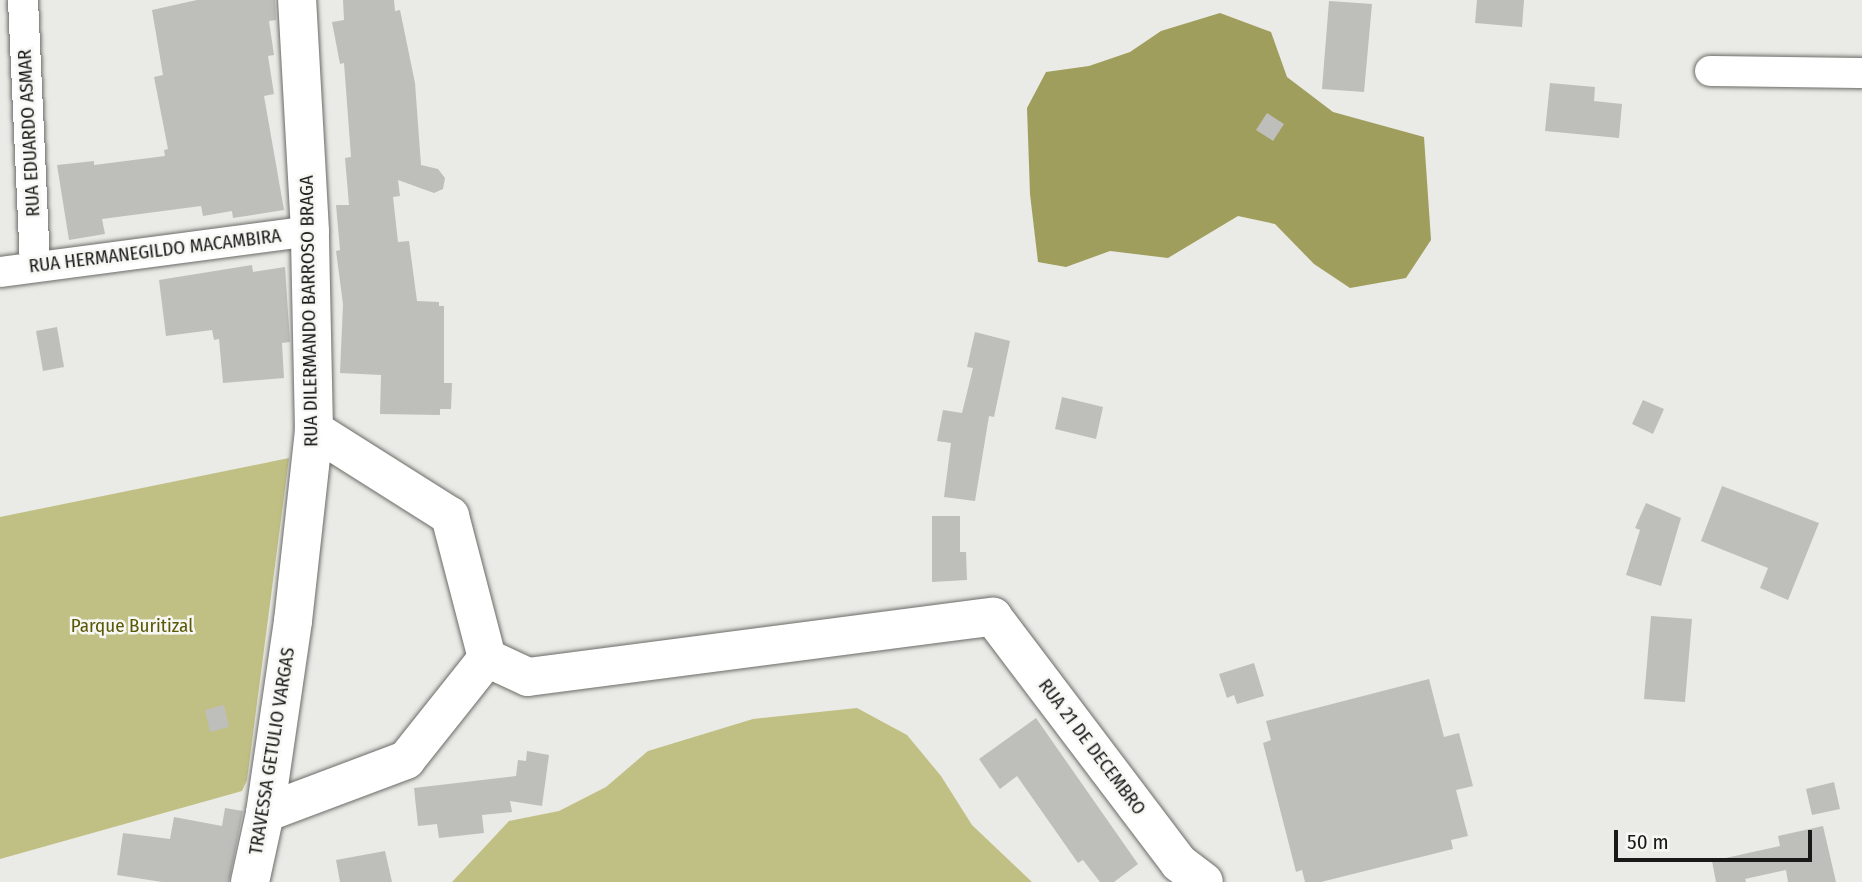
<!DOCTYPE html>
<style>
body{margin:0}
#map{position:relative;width:1862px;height:882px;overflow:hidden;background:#eaeae6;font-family:"Fira Sans Condensed",sans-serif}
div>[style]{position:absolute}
.green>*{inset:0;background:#c1c084}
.water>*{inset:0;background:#9f9e5d}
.building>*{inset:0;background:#bebebb}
.roads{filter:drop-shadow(0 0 2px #6b6b68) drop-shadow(0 0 2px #6b6b68)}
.street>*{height:30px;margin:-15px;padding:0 15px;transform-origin:15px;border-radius:15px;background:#fff}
.secondary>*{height:38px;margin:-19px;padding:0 19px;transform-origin:19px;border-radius:19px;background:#fff}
span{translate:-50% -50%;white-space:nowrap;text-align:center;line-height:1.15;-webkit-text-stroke:5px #f7f7f4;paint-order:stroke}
.street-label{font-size:19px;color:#191918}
.park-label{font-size:19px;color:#5b5807}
.scale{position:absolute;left:1614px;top:830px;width:198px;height:32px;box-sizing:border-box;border:4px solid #191918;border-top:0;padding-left:9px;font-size:21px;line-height:24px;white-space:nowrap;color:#191918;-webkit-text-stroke:5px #f7f7f4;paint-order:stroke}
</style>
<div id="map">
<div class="green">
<div style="clip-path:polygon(289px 458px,247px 780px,242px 791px,0 859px,0 517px)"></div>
<div style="clip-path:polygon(857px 708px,907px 735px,941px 776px,972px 825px,1032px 882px,452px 882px,509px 821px,559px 811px,606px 787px,648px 751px,753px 719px)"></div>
</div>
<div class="water">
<div style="clip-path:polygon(1220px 13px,1271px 32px,1287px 77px,1333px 112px,1424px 137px,1431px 240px,1406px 278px,1350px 288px,1314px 264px,1275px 224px,1238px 216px,1168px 258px,1110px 251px,1066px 267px,1038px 262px,1030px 194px,1027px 108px,1046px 72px,1089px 66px,1130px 52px,1161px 31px)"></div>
</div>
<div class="building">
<div style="clip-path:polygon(197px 0,275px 0,276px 20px,269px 21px,274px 55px,268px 56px,274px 94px,264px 96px,284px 210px,233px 218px,232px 211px,203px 216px,201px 206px,102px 219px,105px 234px,69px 240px,57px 165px,94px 161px,94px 165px,165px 156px,164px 150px,168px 149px,154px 77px,163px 75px,152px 10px)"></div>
<div style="clip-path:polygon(343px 0,394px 0,395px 11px,400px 10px,415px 83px,421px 165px,438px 169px,445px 178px,443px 189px,434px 193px,398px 180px,400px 196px,393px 197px,398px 242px,409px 241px,417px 301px,439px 302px,439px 306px,444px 306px,444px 383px,452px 383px,451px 409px,440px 409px,440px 415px,380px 414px,381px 375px,340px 373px,343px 304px,336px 251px,340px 250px,336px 205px,349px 205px,345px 158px,351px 157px,344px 63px,340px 64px,332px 22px,344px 20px)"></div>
<div style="clip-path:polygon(1477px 0,1524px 0,1522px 27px,1475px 23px)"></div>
<div style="clip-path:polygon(1329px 1px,1372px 4px,1364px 92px,1322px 89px)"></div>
<div style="clip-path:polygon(1550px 83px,1595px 87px,1594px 101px,1622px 104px,1619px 138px,1545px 131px)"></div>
<div style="clip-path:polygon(1267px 113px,1284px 124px,1273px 141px,1256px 130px)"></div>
<div style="clip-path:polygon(252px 265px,253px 272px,285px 267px,290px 342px,282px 343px,284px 378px,223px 383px,219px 339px,214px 340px,212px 330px,166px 336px,159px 280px)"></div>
<div style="clip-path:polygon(57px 327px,64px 367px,43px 371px,36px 331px)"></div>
<div style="clip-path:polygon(975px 332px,1010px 341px,994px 417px,989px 416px,975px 501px,944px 497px,951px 443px,937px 441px,943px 410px,962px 413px,973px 368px,967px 367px)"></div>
<div style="clip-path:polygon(1062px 397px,1103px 407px,1096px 439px,1055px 429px)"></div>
<div style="clip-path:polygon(1643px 400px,1664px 409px,1653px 434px,1632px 424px)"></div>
<div style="clip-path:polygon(1722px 486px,1819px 523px,1788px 600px,1760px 588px,1768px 568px,1701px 541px)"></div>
<div style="clip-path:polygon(1646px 503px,1681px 518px,1661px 586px,1626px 575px,1640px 530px,1635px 528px)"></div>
<div style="clip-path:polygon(932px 516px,960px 516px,960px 552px,966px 552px,967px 580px,932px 582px)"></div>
<div style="clip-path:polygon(1651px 616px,1692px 619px,1685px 702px,1644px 699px)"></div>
<div style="clip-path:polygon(1254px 663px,1264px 696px,1237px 704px,1234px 695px,1227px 698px,1219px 674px)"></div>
<div style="clip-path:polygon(1429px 679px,1444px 737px,1459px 733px,1473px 786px,1456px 790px,1468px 836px,1451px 840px,1453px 849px,1321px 882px,1305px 882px,1302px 870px,1296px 872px,1263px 743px,1271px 740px,1266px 721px)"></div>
<div style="clip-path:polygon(224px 705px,229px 727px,210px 732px,205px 710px)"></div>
<div style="clip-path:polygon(1036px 718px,1138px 864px,1114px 882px,1100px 882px,1083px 860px,1078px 863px,1017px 776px,1000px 789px,979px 759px)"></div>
<div style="clip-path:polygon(527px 751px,549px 755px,542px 806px,510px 801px,512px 812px,482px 815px,484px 833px,439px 838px,437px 824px,418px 826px,414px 788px,516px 776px,518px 760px,526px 761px)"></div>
<div style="clip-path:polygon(1834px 782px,1840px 809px,1812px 815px,1806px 789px)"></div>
<div style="clip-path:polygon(225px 808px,243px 811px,229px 882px,162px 882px,117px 875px,123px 833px,170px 839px,174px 817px,222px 826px)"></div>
<div style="clip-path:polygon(1823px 826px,1836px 882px,1788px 882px,1786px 870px,1745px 879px,1746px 882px,1716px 882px,1712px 861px,1780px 846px,1778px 836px)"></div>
<div style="clip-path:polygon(385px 851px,392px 882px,340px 882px,336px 860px)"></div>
</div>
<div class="roads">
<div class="street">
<div style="left:23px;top:0;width:266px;rotate:87.4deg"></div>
<div style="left:1710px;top:71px;width:152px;rotate:0.8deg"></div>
<div style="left:0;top:272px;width:313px;rotate:-7.5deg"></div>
</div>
<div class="secondary">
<div style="left:487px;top:658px;width:45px;rotate:24.9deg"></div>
<div style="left:528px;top:677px;width:469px;rotate:-7.4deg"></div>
<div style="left:993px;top:617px;width:308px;rotate:52.9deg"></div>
<div style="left:1179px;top:863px;width:31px;rotate:37deg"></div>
<div style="left:265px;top:813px;width:151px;rotate:-20.6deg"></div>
<div style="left:406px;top:760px;width:130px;rotate:-51.5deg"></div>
<div style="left:487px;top:658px;width:147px;rotate:-104.6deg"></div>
<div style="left:450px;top:516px;width:161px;rotate:-147.7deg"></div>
<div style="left:250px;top:882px;width:71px;rotate:-77.7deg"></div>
<div style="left:265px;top:813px;width:194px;rotate:-81.7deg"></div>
<div style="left:293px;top:621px;width:192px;rotate:-83.7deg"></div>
<div style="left:314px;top:430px;width:199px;rotate:-91.2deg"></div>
<div style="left:310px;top:231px;width:231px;rotate:-93.2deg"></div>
</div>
</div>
<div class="street-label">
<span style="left:29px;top:133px;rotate:-93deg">RUA EDUARDO ASMAR</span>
<span style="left:155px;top:251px;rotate:-7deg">RUA HERMANEGILDO MACAMBIRA</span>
<span style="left:309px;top:311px;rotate:-91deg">RUA DILERMANDO BARROSO BRAGA</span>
<span style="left:1092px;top:747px;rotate:53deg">RUA 21 DE DECEMBRO</span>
<span style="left:272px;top:751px;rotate:-81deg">TRAVESSA GETULIO VARGAS</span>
</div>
<div class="park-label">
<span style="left:132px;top:626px">Parque Buritizal</span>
</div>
<div class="scale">50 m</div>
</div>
